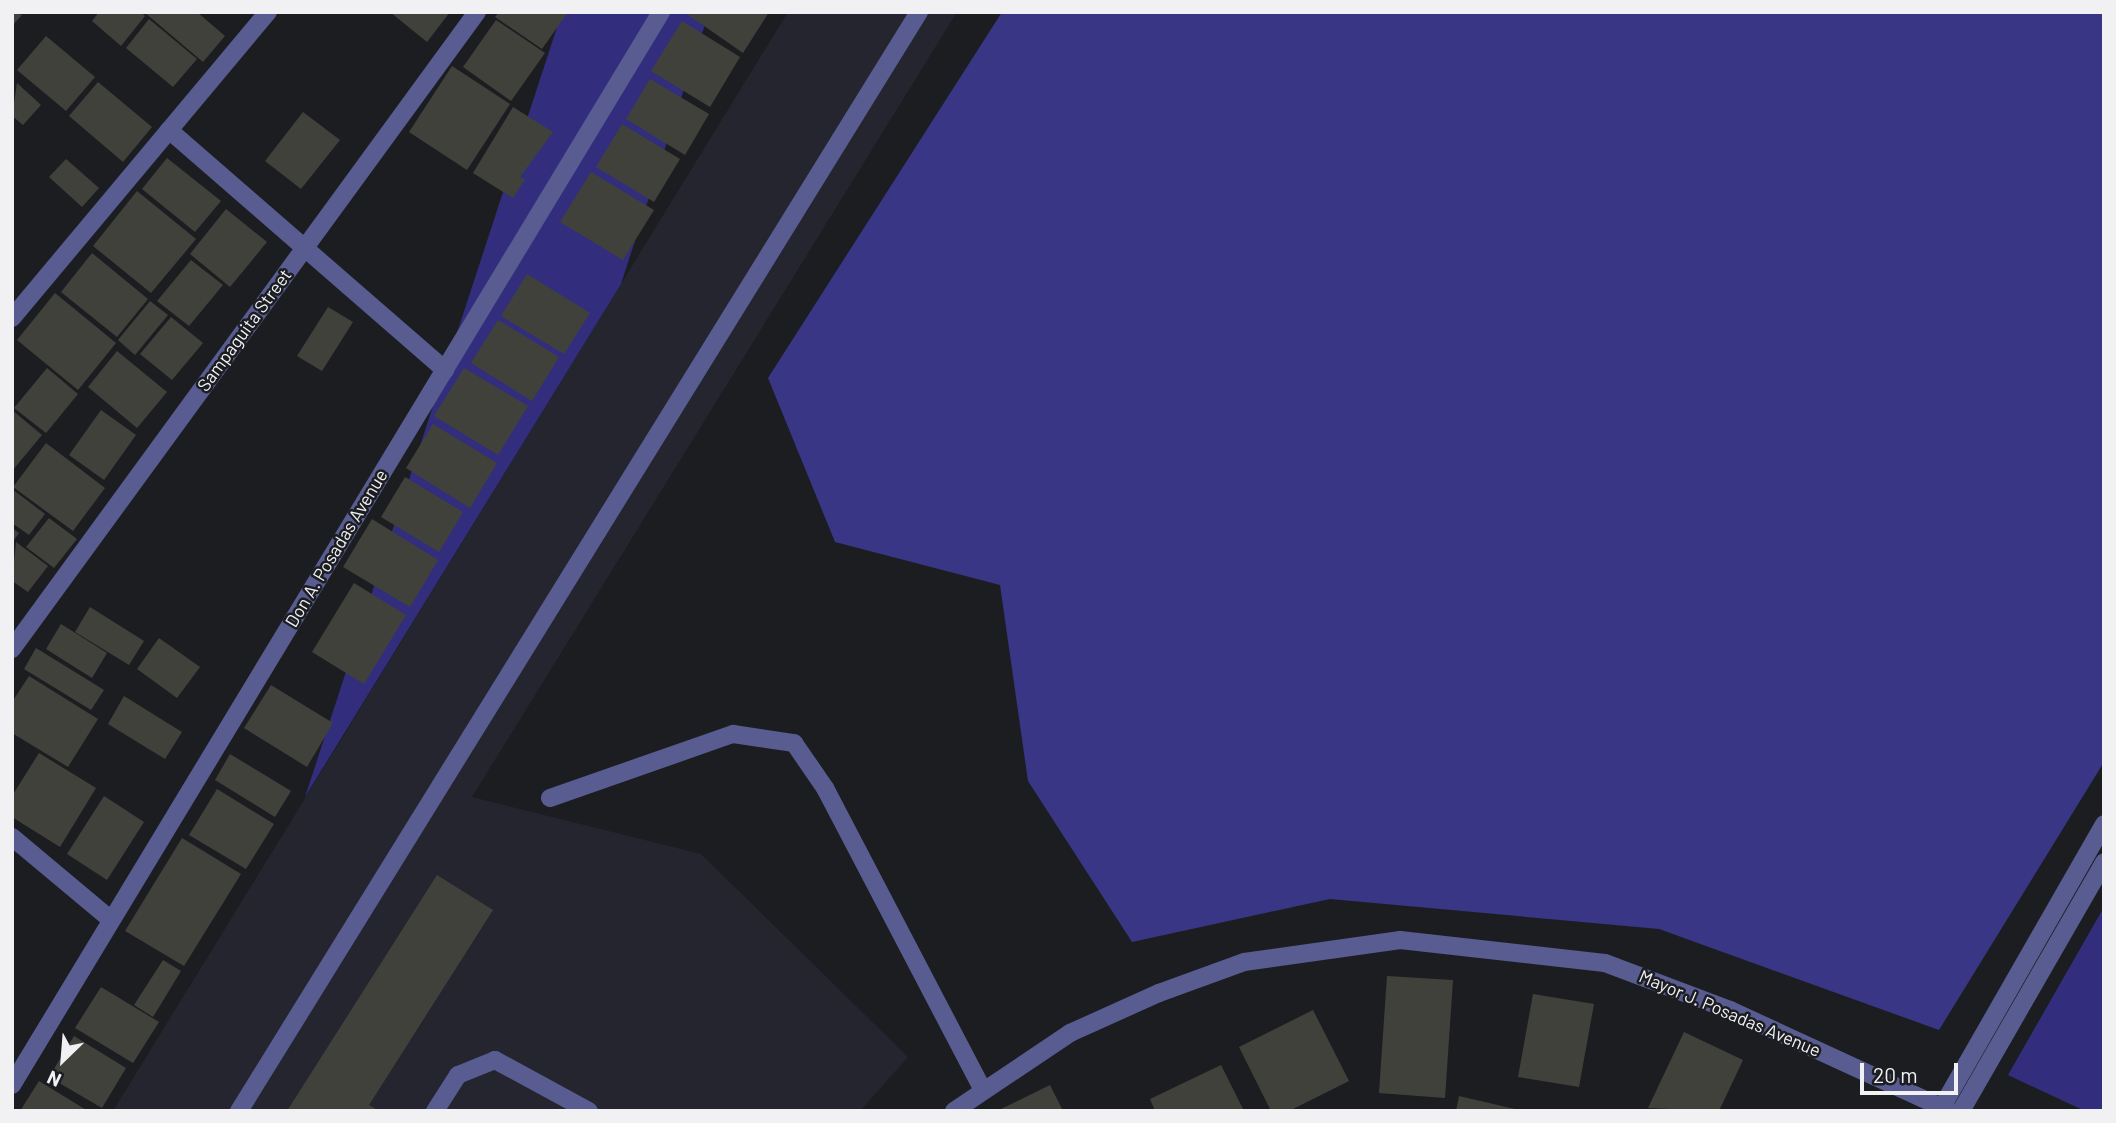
<!DOCTYPE html>
<style>
body{margin:0}
#map{position:relative;width:2116px;height:1123px;overflow:hidden;background:#1c1d21;font-family:Barlow,sans-serif}
div>[style]{position:absolute}
.built>*{inset:0;background:#24252f}
.green>*{inset:0;background:#322e7d}
.forest>*{inset:0;background:#383685}
.building>*{inset:0;background:#41413c}
.minor>*{height:18px;margin:-9px;padding:0 9px;transform-origin:9px;border-radius:9px;background:#585c91}
span{translate:-50% -50%;white-space:nowrap;text-align:center;line-height:1.15;-webkit-text-stroke:5px #1c1d21;paint-order:stroke}
.street-label{font-size:18px;color:#f1f1f4}
.frame{position:absolute;inset:0;border:14px solid #f1f1f4;pointer-events:none}
.north{position:absolute;left:28px;top:1025px;width:70px;height:70px;-webkit-text-stroke:5px #1c1d21;paint-order:stroke;rotate:205deg;font-size:19px;font-weight:700;line-height:28px;text-align:center;color:#f1f1f4}
.north::after{content:'';display:block;margin:auto;width:24px;height:32px;background:#f1f1f4;clip-path:polygon(50% 0,100% 100%,50% 72%,0 100%)}
.scale{position:absolute;left:1860px;top:1063px;width:98px;height:32px;box-sizing:border-box;border:4px solid #f1f1f4;border-top:0;padding-left:9px;font-size:21px;line-height:24px;white-space:nowrap;color:#f1f1f4;-webkit-text-stroke:5px #1c1d21;paint-order:stroke}
</style>
<div id="map">
<div class="built">
<div style="clip-path:polygon(788px 12px,957px 12px,472px 797px,701px 854px,908px 1057px,860px 1111px,113px 1111px)"></div>
</div>
<div class="green">
<div style="clip-path:polygon(562px 12px,709px 12px,621px 284px,305px 797px)"></div>
<div style="clip-path:polygon(2104px 907px,2104px 1111px,2085px 1111px,2008px 1075px)"></div>
</div>
<div class="forest">
<div style="clip-path:polygon(1002px 12px,2104px 12px,2104px 762px,1939px 1030px,1659px 929px,1330px 899px,1132px 942px,1028px 781px,1000px 585px,835px 542px,768px 378px)"></div>
</div>
<div class="building">
<div style="clip-path:polygon(12px 12px,22px 15px,12px 26px)"></div>
<div style="clip-path:polygon(99px 12px,141px 12px,145px 16px,121px 46px,92px 21px)"></div>
<div style="clip-path:polygon(144px 12px,197px 12px,225px 36px,203px 62px)"></div>
<div style="clip-path:polygon(390px 12px,450px 12px,427px 42px)"></div>
<div style="clip-path:polygon(499px 12px,568px 12px,542px 49px,495px 17px)"></div>
<div style="clip-path:polygon(684px 12px,769px 12px,743px 53px)"></div>
<div style="clip-path:polygon(149px 19px,197px 59px,173px 87px,126px 48px)"></div>
<div style="clip-path:polygon(496px 20px,545px 53px,511px 101px,463px 67px)"></div>
<div style="clip-path:polygon(682px 21px,740px 57px,710px 107px,651px 71px)"></div>
<div style="clip-path:polygon(46px 36px,95px 77px,66px 111px,17px 70px)"></div>
<div style="clip-path:polygon(452px 66px,510px 104px,467px 170px,409px 132px)"></div>
<div style="clip-path:polygon(650px 79px,709px 114px,685px 155px,626px 119px)"></div>
<div style="clip-path:polygon(98px 82px,152px 127px,123px 162px,69px 116px)"></div>
<div style="clip-path:polygon(17px 83px,41px 105px,23px 125px,12px 116px)"></div>
<div style="clip-path:polygon(513px 107px,553px 132px,520px 177px,525px 179px,513px 198px,473px 173px)"></div>
<div style="clip-path:polygon(303px 112px,340px 140px,301px 189px,265px 161px)"></div>
<div style="clip-path:polygon(622px 124px,680px 159px,654px 202px,596px 167px)"></div>
<div style="clip-path:polygon(167px 158px,221px 201px,195px 232px,142px 189px)"></div>
<div style="clip-path:polygon(66px 159px,99px 188px,82px 207px,49px 177px)"></div>
<div style="clip-path:polygon(591px 172px,654px 210px,623px 260px,560px 222px)"></div>
<div style="clip-path:polygon(137px 191px,196px 239px,151px 293px,93px 246px)"></div>
<div style="clip-path:polygon(226px 209px,267px 242px,230px 287px,190px 254px)"></div>
<div style="clip-path:polygon(92px 253px,148px 299px,117px 337px,61px 292px)"></div>
<div style="clip-path:polygon(191px 260px,223px 285px,189px 326px,157px 301px)"></div>
<div style="clip-path:polygon(527px 274px,590px 313px,564px 354px,501px 316px)"></div>
<div style="clip-path:polygon(55px 293px,116px 343px,78px 390px,17px 340px)"></div>
<div style="clip-path:polygon(150px 301px,168px 315px,135px 355px,118px 340px)"></div>
<div style="clip-path:polygon(328px 307px,353px 322px,322px 371px,297px 356px)"></div>
<div style="clip-path:polygon(171px 317px,203px 343px,172px 380px,140px 354px)"></div>
<div style="clip-path:polygon(498px 320px,559px 357px,532px 401px,471px 363px)"></div>
<div style="clip-path:polygon(117px 351px,167px 392px,137px 428px,88px 387px)"></div>
<div style="clip-path:polygon(47px 368px,78px 394px,46px 433px,14px 408px)"></div>
<div style="clip-path:polygon(464px 368px,528px 406px,498px 455px,434px 416px)"></div>
<div style="clip-path:polygon(12px 410px,42px 435px,12px 471px)"></div>
<div style="clip-path:polygon(101px 410px,136px 435px,104px 480px,69px 455px)"></div>
<div style="clip-path:polygon(433px 424px,497px 463px,470px 508px,406px 468px)"></div>
<div style="clip-path:polygon(46px 443px,105px 488px,73px 531px,13px 487px)"></div>
<div style="clip-path:polygon(405px 477px,463px 512px,439px 552px,381px 517px)"></div>
<div style="clip-path:polygon(12px 489px,45px 514px,29px 535px,12px 523px)"></div>
<div style="clip-path:polygon(49px 518px,77px 539px,54px 568px,26px 547px)"></div>
<div style="clip-path:polygon(372px 519px,438px 560px,410px 607px,343px 567px)"></div>
<div style="clip-path:polygon(12px 528px,19px 533px,12px 543px)"></div>
<div style="clip-path:polygon(16px 542px,48px 566px,28px 592px,12px 581px)"></div>
<div style="clip-path:polygon(354px 583px,406px 615px,364px 684px,312px 652px)"></div>
<div style="clip-path:polygon(90px 607px,144px 641px,129px 665px,75px 632px)"></div>
<div style="clip-path:polygon(61px 624px,107px 653px,92px 678px,46px 649px)"></div>
<div style="clip-path:polygon(159px 638px,200px 667px,177px 698px,137px 669px)"></div>
<div style="clip-path:polygon(36px 648px,104px 690px,91px 710px,24px 669px)"></div>
<div style="clip-path:polygon(29px 676px,98px 719px,68px 767px,12px 733px,12px 702px)"></div>
<div style="clip-path:polygon(271px 685px,333px 723px,307px 767px,244px 728px)"></div>
<div style="clip-path:polygon(124px 696px,182px 732px,165px 759px,108px 724px)"></div>
<div style="clip-path:polygon(39px 753px,96px 788px,60px 847px,12px 817px,12px 796px)"></div>
<div style="clip-path:polygon(230px 754px,291px 791px,275px 817px,215px 780px)"></div>
<div style="clip-path:polygon(217px 789px,274px 824px,246px 869px,189px 835px)"></div>
<div style="clip-path:polygon(104px 796px,144px 822px,107px 880px,67px 854px)"></div>
<div style="clip-path:polygon(182px 838px,241px 874px,184px 966px,125px 931px)"></div>
<div style="clip-path:polygon(437px 875px,493px 910px,369px 1105px,379px 1111px,287px 1111px)"></div>
<div style="clip-path:polygon(163px 960px,181px 971px,153px 1017px,134px 1005px)"></div>
<div style="clip-path:polygon(1387px 976px,1453px 980px,1445px 1098px,1379px 1093px)"></div>
<div style="clip-path:polygon(101px 987px,159px 1022px,133px 1063px,75px 1028px)"></div>
<div style="clip-path:polygon(1533px 994px,1594px 1004px,1579px 1087px,1518px 1077px)"></div>
<div style="clip-path:polygon(1313px 1010px,1349px 1081px,1289px 1111px,1271px 1111px,1239px 1047px)"></div>
<div style="clip-path:polygon(1684px 1032px,1743px 1060px,1719px 1111px,1648px 1108px)"></div>
<div style="clip-path:polygon(74px 1036px,126px 1068px,102px 1108px,49px 1077px)"></div>
<div style="clip-path:polygon(1221px 1065px,1244px 1111px,1155px 1111px,1150px 1099px)"></div>
<div style="clip-path:polygon(39px 1081px,88px 1111px,20px 1111px)"></div>
<div style="clip-path:polygon(1050px 1085px,1063px 1111px,997px 1111px)"></div>
<div style="clip-path:polygon(1459px 1096px,1519px 1110px,1519px 1111px,1456px 1111px)"></div>
</div>
<div class="minor">
<div style="left:169px;top:130px;width:366px;rotate:41deg"></div>
<div style="left:12px;top:318px;width:399px;rotate:-50.1deg"></div>
<div style="left:12px;top:649px;width:789px;rotate:-53.87deg"></div>
<div style="left:550px;top:798px;width:194px;rotate:-19.3deg"></div>
<div style="left:733px;top:734px;width:62px;rotate:8.4deg"></div>
<div style="left:794px;top:743px;width:55px;rotate:55.4deg"></div>
<div style="left:825px;top:788px;width:337px;rotate:62.4deg"></div>
<div style="left:12px;top:837px;width:128px;rotate:39.9deg"></div>
<div style="left:12px;top:1085px;width:1254px;rotate:-58.83deg"></div>
<div style="left:1942px;top:1107px;width:326px;rotate:-60.2deg"></div>
<div style="left:239px;top:1111px;width:1292px;rotate:-58.25deg"></div>
<div style="left:435px;top:1111px;width:43px;rotate:-57.4deg"></div>
<div style="left:458px;top:1075px;width:40px;rotate:-22deg"></div>
<div style="left:495px;top:1060px;width:107px;rotate:28.5deg"></div>
<div style="left:954px;top:1111px;width:140px;rotate:-33.9deg"></div>
<div style="left:1070px;top:1033px;width:98px;rotate:-24.2deg"></div>
<div style="left:1159px;top:993px;width:90px;rotate:-20deg"></div>
<div style="left:1244px;top:962px;width:158px;rotate:-8deg"></div>
<div style="left:1400px;top:940px;width:206px;rotate:6.4deg"></div>
<div style="left:1605px;top:963px;width:134px;rotate:20.6deg"></div>
<div style="left:1730px;top:1010px;width:242px;rotate:24.7deg"></div>
<div style="left:1961px;top:1111px;width:287px;rotate:-60.1deg"></div>
</div>
<div class="street-label">
<span style="left:244px;top:330px;rotate:-54deg">Sampaguita Street</span>
<span style="left:336px;top:548px;rotate:-59deg">Don A. Posadas Avenue</span>
<span style="left:1730px;top:1013px;rotate:23deg">Mayor J. Posadas Avenue</span>
</div>
<div class="frame"></div>
<div class="north">N</div>
<div class="scale">20 m</div>
</div>
